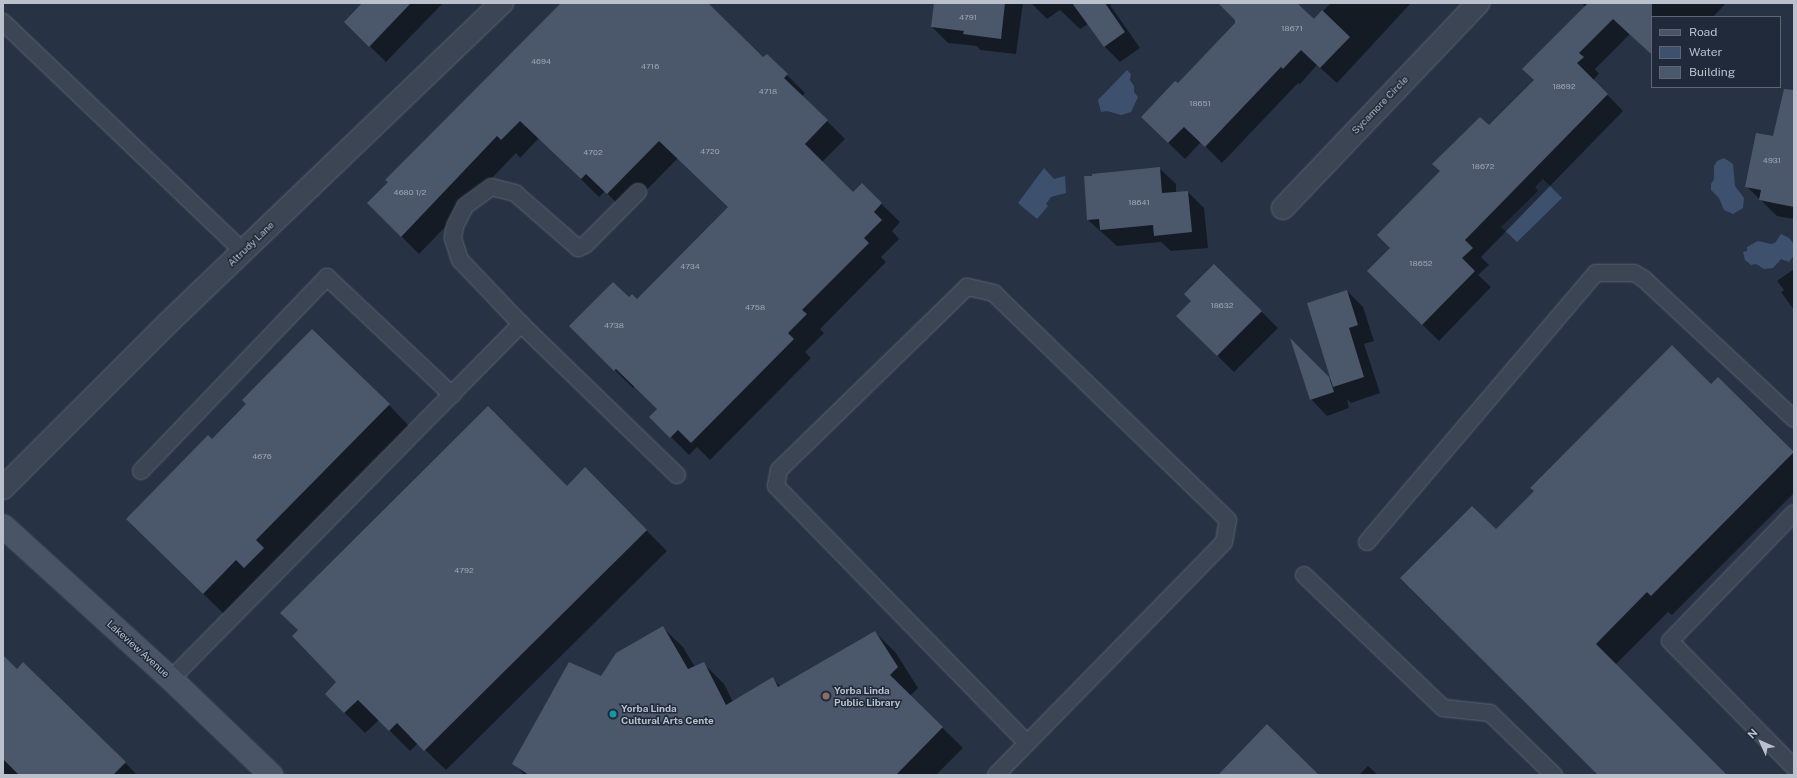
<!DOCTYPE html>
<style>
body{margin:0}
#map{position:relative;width:1797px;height:778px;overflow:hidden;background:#273345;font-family:"Public Sans",sans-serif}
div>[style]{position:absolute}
.water>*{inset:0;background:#3d506e}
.shadow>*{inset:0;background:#0007}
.building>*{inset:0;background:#4b576b}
.roads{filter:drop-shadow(0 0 1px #5b6371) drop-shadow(0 0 1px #5b6371)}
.lane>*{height:16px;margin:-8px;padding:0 8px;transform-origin:8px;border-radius:8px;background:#3c4554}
.street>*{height:22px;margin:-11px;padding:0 11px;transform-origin:11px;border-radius:11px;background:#3c4554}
.secondary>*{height:22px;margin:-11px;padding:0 11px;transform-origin:11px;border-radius:11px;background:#4a5467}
.dots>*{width:11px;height:11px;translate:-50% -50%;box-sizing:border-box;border:2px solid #202a3a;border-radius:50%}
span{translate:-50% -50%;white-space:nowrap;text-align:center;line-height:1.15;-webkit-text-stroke:3px #202a3a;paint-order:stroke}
.number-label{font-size:8px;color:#9ea6b4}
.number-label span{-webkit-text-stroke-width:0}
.street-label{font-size:10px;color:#bac1cd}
.poi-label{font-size:10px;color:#bac1cd;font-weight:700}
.left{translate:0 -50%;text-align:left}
.frame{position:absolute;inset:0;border:4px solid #bac1cd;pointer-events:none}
.legend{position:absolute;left:1651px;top:16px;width:130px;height:72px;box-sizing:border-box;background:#202a3a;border:1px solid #5e6675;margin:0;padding:5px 7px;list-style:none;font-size:12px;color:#bac1cd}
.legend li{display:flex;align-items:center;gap:8px;height:20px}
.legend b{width:20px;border:1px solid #5e6675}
.north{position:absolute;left:1741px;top:722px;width:40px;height:40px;-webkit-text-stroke:3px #202a3a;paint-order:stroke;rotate:315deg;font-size:11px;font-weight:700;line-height:16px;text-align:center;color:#bac1cd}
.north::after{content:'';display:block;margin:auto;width:14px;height:18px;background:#bac1cd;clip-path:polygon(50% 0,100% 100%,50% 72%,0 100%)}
</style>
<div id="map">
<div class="water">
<div style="clip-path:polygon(1127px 70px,1131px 74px,1130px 80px,1134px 86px,1134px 92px,1138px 97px,1131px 112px,1121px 115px,1107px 111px,1101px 112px,1098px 100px)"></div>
<div style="clip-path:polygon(1724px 158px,1733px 164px,1735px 186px,1744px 198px,1743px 208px,1733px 214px,1724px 210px,1719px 198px,1711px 190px,1711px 184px,1714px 179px,1714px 166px,1717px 161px)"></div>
<div style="clip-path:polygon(1044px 168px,1054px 179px,1065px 176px,1066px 193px,1051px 197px,1046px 204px,1048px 206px,1037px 219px,1018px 203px)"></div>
<div style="clip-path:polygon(1543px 179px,1562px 198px,1517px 242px,1501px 227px,1538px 191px,1535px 187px)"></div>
<div style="clip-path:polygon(1781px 234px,1789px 238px,1794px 244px,1794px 255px,1789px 262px,1781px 259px,1773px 268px,1764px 269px,1756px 264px,1751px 265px,1745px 260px,1743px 252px,1747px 251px,1747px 247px,1758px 241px,1771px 244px,1775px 243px)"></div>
</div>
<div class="shadow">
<div style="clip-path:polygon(364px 3px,443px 3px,386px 62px,345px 22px)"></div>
<div style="clip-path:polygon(562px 3px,707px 3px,763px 59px,767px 55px,805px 93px,802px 96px,845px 139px,822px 162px,853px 193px,862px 185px,900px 222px,892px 231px,899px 239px,881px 257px,886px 262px,820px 329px,824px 333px,805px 352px,811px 358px,710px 460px,697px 447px,689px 455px,651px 417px,659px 409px,635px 386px,633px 388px,570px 326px,629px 299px,637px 301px,729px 207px,678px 158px,625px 212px,605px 191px,599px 197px,539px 138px,520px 158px,516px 153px,419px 254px,368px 203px)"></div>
<div style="clip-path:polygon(935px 3px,1023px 3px,1016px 54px,980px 50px,977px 46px,948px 43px,932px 27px)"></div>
<div style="clip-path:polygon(1031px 3px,1113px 3px,1110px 5px,1140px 48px,1120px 62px,1104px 46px,1088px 24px,1080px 29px,1060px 10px,1047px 19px)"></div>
<div style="clip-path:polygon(1234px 3px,1296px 3px,1314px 20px,1331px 3px,1411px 3px,1337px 83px,1317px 65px,1300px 84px,1298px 83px,1222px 163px,1201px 142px,1185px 159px,1158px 133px,1178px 84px,1236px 23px)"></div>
<div style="clip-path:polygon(1582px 3px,1726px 3px,1713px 17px,1652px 17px,1652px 55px,1630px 34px,1595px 69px,1599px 74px,1593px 80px,1623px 111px,1481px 257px,1489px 265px,1478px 275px,1491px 287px,1439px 341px,1368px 271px,1391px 248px,1489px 127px,1535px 80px,1585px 7px)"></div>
<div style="clip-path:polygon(1794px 102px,1794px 219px,1777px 216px,1746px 186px)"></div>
<div style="clip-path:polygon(1159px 168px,1176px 184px,1176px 193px,1188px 192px,1204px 208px,1208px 248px,1171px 251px,1161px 242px,1117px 246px,1088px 220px)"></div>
<div style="clip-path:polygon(1214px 265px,1278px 328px,1234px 372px,1177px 316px,1193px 301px)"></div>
<div style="clip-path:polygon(1794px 269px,1794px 310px,1781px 292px,1784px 290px,1777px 281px)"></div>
<div style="clip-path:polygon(1347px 291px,1363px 307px,1374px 341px,1364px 344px,1380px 393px,1351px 403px,1347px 399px,1349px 408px,1327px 416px,1311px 399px,1292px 342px,1333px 382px)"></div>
<div style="clip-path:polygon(1718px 378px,1794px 454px,1794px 493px,1672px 615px,1668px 612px,1615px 665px,1726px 775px,1599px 775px,1496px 530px,1711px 386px)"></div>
<div style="clip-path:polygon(389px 405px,409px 426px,276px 561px,284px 569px,265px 588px,257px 580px,224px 614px,147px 539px,212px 440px)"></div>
<div style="clip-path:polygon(585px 469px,667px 551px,446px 770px,418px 743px,410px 751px,379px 720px,365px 733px,326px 694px,567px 487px)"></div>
<div style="clip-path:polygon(662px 627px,683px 647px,695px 667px,703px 663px,724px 684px,733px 702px,772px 678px,781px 687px,875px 632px,896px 653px,918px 688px,910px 696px,963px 748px,936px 775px,521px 775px,523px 773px,513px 763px,601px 677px)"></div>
<div style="clip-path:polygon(3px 658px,108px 745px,137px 775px,3px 775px)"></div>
<div style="clip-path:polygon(1368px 766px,1378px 775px,1359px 775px)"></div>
</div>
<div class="building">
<div style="clip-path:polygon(362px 3px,411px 3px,369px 47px,344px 22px)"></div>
<div style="clip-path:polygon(561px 3px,708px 3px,763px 57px,767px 54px,788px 74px,784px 78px,828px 120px,805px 144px,853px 192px,862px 183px,882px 203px,874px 212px,882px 220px,864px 238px,869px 243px,802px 310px,807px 314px,788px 333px,794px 339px,691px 443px,678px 430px,670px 438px,649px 417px,657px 409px,616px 369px,614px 371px,569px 326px,613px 282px,629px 297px,632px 294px,637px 299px,728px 207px,659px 141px,607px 194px,586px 174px,581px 179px,520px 121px,501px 140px,497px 136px,401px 237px,367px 203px,388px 182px,385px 180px)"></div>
<div style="clip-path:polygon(934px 3px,1005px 3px,1001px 39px,963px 34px,964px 31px,931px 27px)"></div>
<div style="clip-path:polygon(1072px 3px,1105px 3px,1125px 32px,1104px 47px)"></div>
<div style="clip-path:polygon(1218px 3px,1297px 3px,1314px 19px,1322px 10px,1350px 37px,1320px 68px,1301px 50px,1283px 69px,1281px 67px,1205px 147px,1184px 127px,1168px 143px,1141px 117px,1175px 81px,1178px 83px,1235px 23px,1235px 20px)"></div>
<div style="clip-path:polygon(1588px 3px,1652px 3px,1652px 55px,1613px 19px,1579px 53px,1584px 57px,1577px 63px,1608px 94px,1465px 240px,1473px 248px,1462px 258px,1475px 271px,1422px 325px,1367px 271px,1390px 248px,1377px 235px,1440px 171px,1432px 164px,1480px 117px,1489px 125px,1534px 80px,1522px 69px)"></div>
<div style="clip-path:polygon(1784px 89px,1794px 90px,1794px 207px,1759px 200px,1761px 190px,1745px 187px,1756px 133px,1773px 136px)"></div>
<div style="clip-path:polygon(1160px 167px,1162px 193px,1188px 191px,1192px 232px,1154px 236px,1153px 225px,1100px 230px,1099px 219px,1087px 220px,1084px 176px,1092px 176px,1092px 174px)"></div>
<div style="clip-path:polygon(1214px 264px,1262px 311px,1217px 356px,1176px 316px,1191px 301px,1184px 294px)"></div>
<div style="clip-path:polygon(1347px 290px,1358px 325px,1349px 328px,1364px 377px,1333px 387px,1307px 303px)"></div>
<div style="clip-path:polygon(312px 329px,390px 404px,256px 540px,264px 548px,244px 568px,236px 560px,203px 594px,126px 519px,208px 435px,212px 439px,246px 404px,242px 400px)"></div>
<div style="clip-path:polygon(1290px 338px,1329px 377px,1334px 392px,1310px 400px)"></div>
<div style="clip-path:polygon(1672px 345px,1711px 384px,1718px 377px,1794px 452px,1651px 596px,1647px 592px,1596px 644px,1727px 775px,1598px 775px,1400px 578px,1472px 506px,1496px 529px,1534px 491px,1530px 488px)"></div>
<div style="clip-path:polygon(488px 406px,567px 486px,585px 467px,647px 530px,424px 751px,397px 723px,389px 731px,358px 700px,344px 713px,325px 694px,336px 682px,292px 636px,298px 630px,280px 613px)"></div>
<div style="clip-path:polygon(663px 626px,688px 669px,704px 662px,726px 705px,773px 677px,778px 687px,875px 631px,898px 667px,890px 675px,943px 727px,896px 775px,529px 775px,512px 764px,569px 662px,601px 676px,616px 653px)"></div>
<div style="clip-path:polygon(3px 655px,17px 669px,23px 662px,126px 762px,113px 775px,19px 775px,3px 759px)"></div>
<div style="clip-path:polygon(1267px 724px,1319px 775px,1218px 775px)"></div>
</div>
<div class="roads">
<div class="lane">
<div style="left:3px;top:22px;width:332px;rotate:43.7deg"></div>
<div style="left:521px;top:324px;width:217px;rotate:44.1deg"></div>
<div style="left:141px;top:471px;width:269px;rotate:-46.2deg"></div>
<div style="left:327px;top:277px;width:172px;rotate:43.3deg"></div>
<div style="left:1794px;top:513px;width:178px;rotate:134.1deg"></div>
<div style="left:1670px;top:641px;width:177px;rotate:45.5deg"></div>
<div style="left:1367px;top:542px;width:353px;rotate:-49.6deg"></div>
<div style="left:1596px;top:273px;width:38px"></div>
<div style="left:1634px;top:273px;width:12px;rotate:31deg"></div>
<div style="left:1644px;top:279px;width:205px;rotate:43deg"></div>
<div style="left:1304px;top:575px;width:192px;rotate:43.7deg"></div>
<div style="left:1443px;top:708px;width:47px;rotate:6.1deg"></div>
<div style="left:1490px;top:713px;width:89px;rotate:44.1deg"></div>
<div style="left:171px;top:679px;width:499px;rotate:-45.4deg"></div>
<div style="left:521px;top:324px;width:88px;rotate:-133.6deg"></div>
<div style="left:460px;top:260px;width:23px;rotate:-108deg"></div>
<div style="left:453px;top:238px;width:12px;rotate:-81deg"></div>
<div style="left:455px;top:226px;width:22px;rotate:-63deg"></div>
<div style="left:465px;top:206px;width:32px;rotate:-36deg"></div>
<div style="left:491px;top:187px;width:25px;rotate:14deg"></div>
<div style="left:515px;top:193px;width:84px;rotate:41.1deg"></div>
<div style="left:578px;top:248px;width:8px;rotate:-23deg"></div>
<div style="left:585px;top:245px;width:75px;rotate:-45deg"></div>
<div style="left:996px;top:775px;width:326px;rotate:-45.6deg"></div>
<div style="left:1224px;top:542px;width:22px;rotate:-80deg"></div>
<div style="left:1228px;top:520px;width:326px;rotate:-135.9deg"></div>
<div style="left:994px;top:293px;width:28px;rotate:-167deg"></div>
<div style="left:967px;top:287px;width:262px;rotate:135.8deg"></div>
<div style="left:779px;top:470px;width:16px;rotate:101deg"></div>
<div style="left:776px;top:486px;width:359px;rotate:45.7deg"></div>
</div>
<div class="street">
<div style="left:1283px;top:208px;width:283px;rotate:-46.4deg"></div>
<div style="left:3px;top:488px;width:233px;rotate:-45deg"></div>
<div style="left:168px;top:323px;width:463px;rotate:-43.8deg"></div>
</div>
<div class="secondary">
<div style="left:3px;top:526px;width:227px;rotate:42.3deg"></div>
<div style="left:171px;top:679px;width:139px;rotate:43.8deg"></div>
</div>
</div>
<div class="dots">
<div style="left:826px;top:696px;background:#8d6e63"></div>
<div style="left:613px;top:714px;background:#0f9aa8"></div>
</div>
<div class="number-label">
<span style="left:968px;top:18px">4791</span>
<span style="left:1292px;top:29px">18671</span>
<span style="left:541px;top:62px">4694</span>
<span style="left:650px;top:67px">4716</span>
<span style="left:1564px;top:87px">18692</span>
<span style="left:768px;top:92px">4718</span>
<span style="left:1200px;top:104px">18651</span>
<span style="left:710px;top:152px">4720</span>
<span style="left:593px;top:153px">4702</span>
<span style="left:1772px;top:161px">4931</span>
<span style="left:1483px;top:167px">18672</span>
<span style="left:410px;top:193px">4680 1/2</span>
<span style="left:1139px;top:203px">18641</span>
<span style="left:1421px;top:264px">18652</span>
<span style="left:690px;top:267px">4734</span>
<span style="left:1222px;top:306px">18632</span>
<span style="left:755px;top:308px">4758</span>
<span style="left:614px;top:326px">4738</span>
<span style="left:262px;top:457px">4676</span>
<span style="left:464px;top:571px">4792</span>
</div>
<div class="street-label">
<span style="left:1380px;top:105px;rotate:-46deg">Sycamore Circle</span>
<span style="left:251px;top:244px;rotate:-44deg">Altrudy Lane</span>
<span style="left:138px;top:649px;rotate:42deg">Lakeview Avenue</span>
</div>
<div class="poi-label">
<span class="left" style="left:834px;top:696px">Yorba Linda<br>Public Library</span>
<span class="left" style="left:621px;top:714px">Yorba Linda<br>Cultural Arts Cente</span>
</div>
<div class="frame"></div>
<ul class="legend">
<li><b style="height:5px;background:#4a5467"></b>Road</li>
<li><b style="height:11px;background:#3d506e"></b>Water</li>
<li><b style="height:11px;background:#4b576b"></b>Building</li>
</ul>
<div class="north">N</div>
</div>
